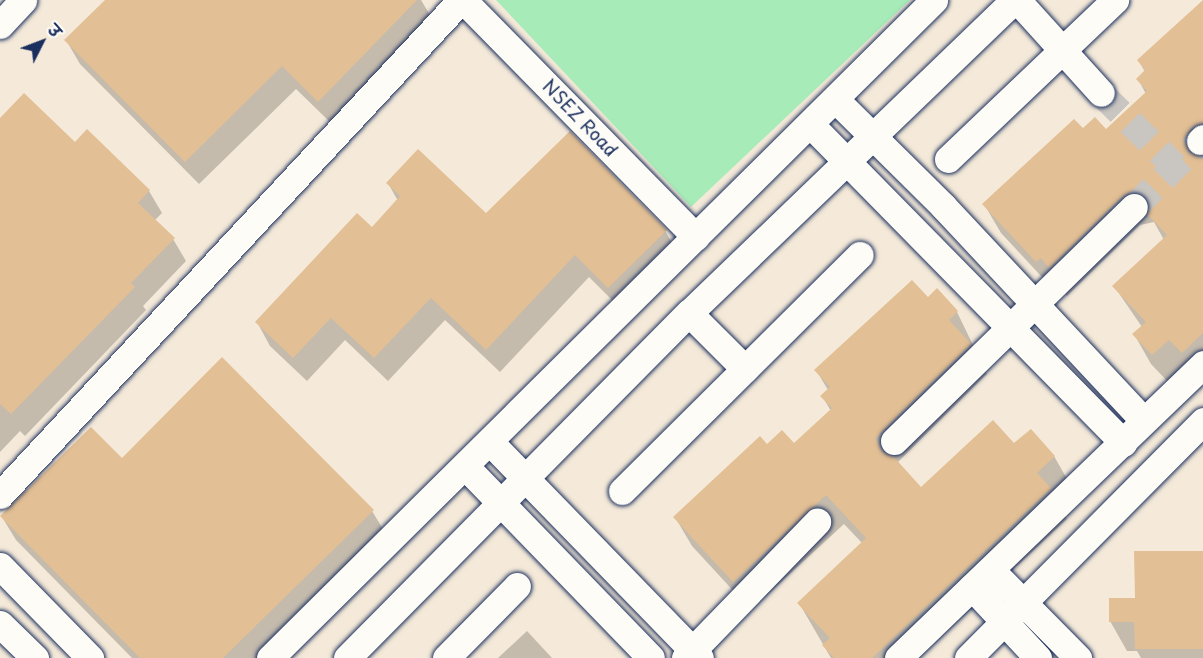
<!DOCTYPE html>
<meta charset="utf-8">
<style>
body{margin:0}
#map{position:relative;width:1203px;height:658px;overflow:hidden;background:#f5ead9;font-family:"Playpen Sans","Playpen Sans Deva",sans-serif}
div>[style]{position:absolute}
.green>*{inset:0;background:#a7ecb8}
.shadow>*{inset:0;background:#0003}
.building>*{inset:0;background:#e2bf94}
.minor-tunnel>*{height:27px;margin-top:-13.5px;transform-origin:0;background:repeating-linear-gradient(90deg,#c9c5c0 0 27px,transparent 0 41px)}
.roads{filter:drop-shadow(0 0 2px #1b2f5e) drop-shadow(0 0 2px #1b2f5e)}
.minor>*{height:27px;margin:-13.5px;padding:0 13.5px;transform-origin:13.5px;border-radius:13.5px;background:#fdfcf7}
span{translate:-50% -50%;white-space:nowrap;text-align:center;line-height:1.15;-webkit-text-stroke:4.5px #fdfcf7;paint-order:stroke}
.street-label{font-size:18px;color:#1b2f5e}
.north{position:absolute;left:12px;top:12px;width:60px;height:60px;-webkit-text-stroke:4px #fdfcf7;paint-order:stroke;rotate:48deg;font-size:16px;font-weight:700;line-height:24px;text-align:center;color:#1b2f5e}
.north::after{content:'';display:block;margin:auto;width:21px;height:27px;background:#1b2f5e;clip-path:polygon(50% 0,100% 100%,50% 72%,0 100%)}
</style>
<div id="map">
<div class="green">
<div style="clip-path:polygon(496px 0,910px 0,691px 207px)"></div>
</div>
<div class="shadow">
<div style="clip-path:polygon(107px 0,421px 0,433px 20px,332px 124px,296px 89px,199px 184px,80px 64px,66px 40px)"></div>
<div style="clip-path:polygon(1203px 1px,1203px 378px,1170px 384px,1151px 364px,1134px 334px,1142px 327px,1114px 286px,1164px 240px,1154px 222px,1140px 225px,1067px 296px,1058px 286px,1054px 290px,1001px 233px,984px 204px,1083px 130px,1106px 131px,1146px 94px,1138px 79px,1145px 72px,1139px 61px)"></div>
<div style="clip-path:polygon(0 119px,75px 144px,149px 191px,162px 213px,154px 221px,173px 239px,186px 261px,143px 306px,146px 310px,25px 436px,20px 431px,0 452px)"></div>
<div style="clip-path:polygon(388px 183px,486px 215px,665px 231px,679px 254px,622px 310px,589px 277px,500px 372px,445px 320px,388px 381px,345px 340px,307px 381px,270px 346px,257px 322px,372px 229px,398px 201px)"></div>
<div style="clip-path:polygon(928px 299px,957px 312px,987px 374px,897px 463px,921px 489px,1014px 446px,1054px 456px,1071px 486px,1056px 500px,1067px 519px,919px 658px,831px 658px,799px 603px,863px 544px,844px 524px,751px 610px,692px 546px,675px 517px,767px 447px,794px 446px,831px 411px,822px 396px,828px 390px,816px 370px)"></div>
<div style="clip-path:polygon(372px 511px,386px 534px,260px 658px,132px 658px,16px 540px,2px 517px)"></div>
<div style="clip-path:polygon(1203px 553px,1203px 658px,1141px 658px,1137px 651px,1127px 651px,1110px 621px)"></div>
<div style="clip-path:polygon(527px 631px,552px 658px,498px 658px)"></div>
</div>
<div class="building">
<div style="clip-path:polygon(105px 0,417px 0,318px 102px,282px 66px,185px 162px,64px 40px)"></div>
<div style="clip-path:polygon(1203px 0,1203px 123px,1192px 127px,1185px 138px,1189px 152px,1203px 156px,1203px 333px,1182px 353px,1169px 340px,1152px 355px,1132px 334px,1146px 322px,1112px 286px,1167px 235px,1147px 214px,1149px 204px,1145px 196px,1131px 192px,1123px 196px,1049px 268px,1041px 258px,1036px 262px,982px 204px,1074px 119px,1083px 128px,1095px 117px,1106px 129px,1147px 91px,1136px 79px,1145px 70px,1137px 60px)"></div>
<div style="clip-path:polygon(24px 93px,75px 142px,87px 129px,150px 190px,138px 203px,175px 238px,131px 283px,135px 287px,11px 414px,0 404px,0 118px)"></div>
<div style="clip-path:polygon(570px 131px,667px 230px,608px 288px,575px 255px,486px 350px,431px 298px,374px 358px,331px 318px,293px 358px,255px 322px,357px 213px,372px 227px,400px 196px,386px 183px,418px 149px,486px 213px)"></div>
<div style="clip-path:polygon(912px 280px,928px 297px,937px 288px,958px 311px,949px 320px,971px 344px,883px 430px,876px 438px,882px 452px,893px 456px,921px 487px,993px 420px,1014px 443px,1031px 429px,1055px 456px,1037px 473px,1051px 488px,872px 658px,834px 658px,822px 645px,830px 638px,797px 603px,866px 538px,826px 495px,733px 582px,673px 517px,760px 436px,767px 444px,782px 430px,794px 443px,832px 408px,820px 396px,830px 387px,814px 370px)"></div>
<div style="clip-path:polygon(222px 357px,374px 510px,223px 658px,140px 658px,0 516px,91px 427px,122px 458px)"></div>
<div style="clip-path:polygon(1134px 551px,1203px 551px,1203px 649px,1135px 649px,1134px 622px,1109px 622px,1109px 598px,1135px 598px)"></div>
</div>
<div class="minor-tunnel">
<div style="left:1101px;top:93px;width:104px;rotate:44.6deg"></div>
<div style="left:1134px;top:207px;width:93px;rotate:-45deg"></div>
</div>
<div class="roads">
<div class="minor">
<div style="left:463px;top:0;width:332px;rotate:45.5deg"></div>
<div style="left:1017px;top:0;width:125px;rotate:47.9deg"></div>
<div style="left:0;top:25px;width:34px;rotate:-47deg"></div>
<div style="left:835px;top:99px;width:152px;rotate:44.7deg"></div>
<div style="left:943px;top:206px;width:294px;rotate:46.9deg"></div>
<div style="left:810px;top:124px;width:447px;rotate:45.5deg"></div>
<div style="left:1200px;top:141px;width:4px;rotate:-45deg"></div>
<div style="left:948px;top:159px;width:231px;rotate:-43.6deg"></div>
<div style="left:689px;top:313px;width:79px;rotate:45deg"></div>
<div style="left:894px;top:441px;width:335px;rotate:-44.3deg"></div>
<div style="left:490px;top:442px;width:301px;rotate:45.8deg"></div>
<div style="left:465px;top:466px;width:267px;rotate:45.9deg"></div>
<div style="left:622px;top:491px;width:335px;rotate:-44.8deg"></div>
<div style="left:0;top:495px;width:676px;rotate:-47.04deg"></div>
<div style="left:0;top:566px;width:129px;rotate:45.6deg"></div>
<div style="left:991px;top:570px;width:124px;rotate:45.3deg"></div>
<div style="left:972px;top:587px;width:97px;rotate:47.1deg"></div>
<div style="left:0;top:624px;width:49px;rotate:44.2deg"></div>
<div style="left:270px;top:658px;width:935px;rotate:-44.74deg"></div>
<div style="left:347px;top:658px;width:486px;rotate:-45.3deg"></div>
<div style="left:689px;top:313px;width:451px;rotate:-43.9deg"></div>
<div style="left:446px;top:658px;width:101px;rotate:-45.4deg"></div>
<div style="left:685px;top:658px;width:190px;rotate:-45.9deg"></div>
<div style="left:898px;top:658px;width:424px;rotate:-43.9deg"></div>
<div style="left:968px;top:658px;width:334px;rotate:-45.2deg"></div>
</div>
</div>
<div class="street-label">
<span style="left:580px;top:118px;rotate:46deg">NSEZ Road</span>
</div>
<div class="north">उ</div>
</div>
